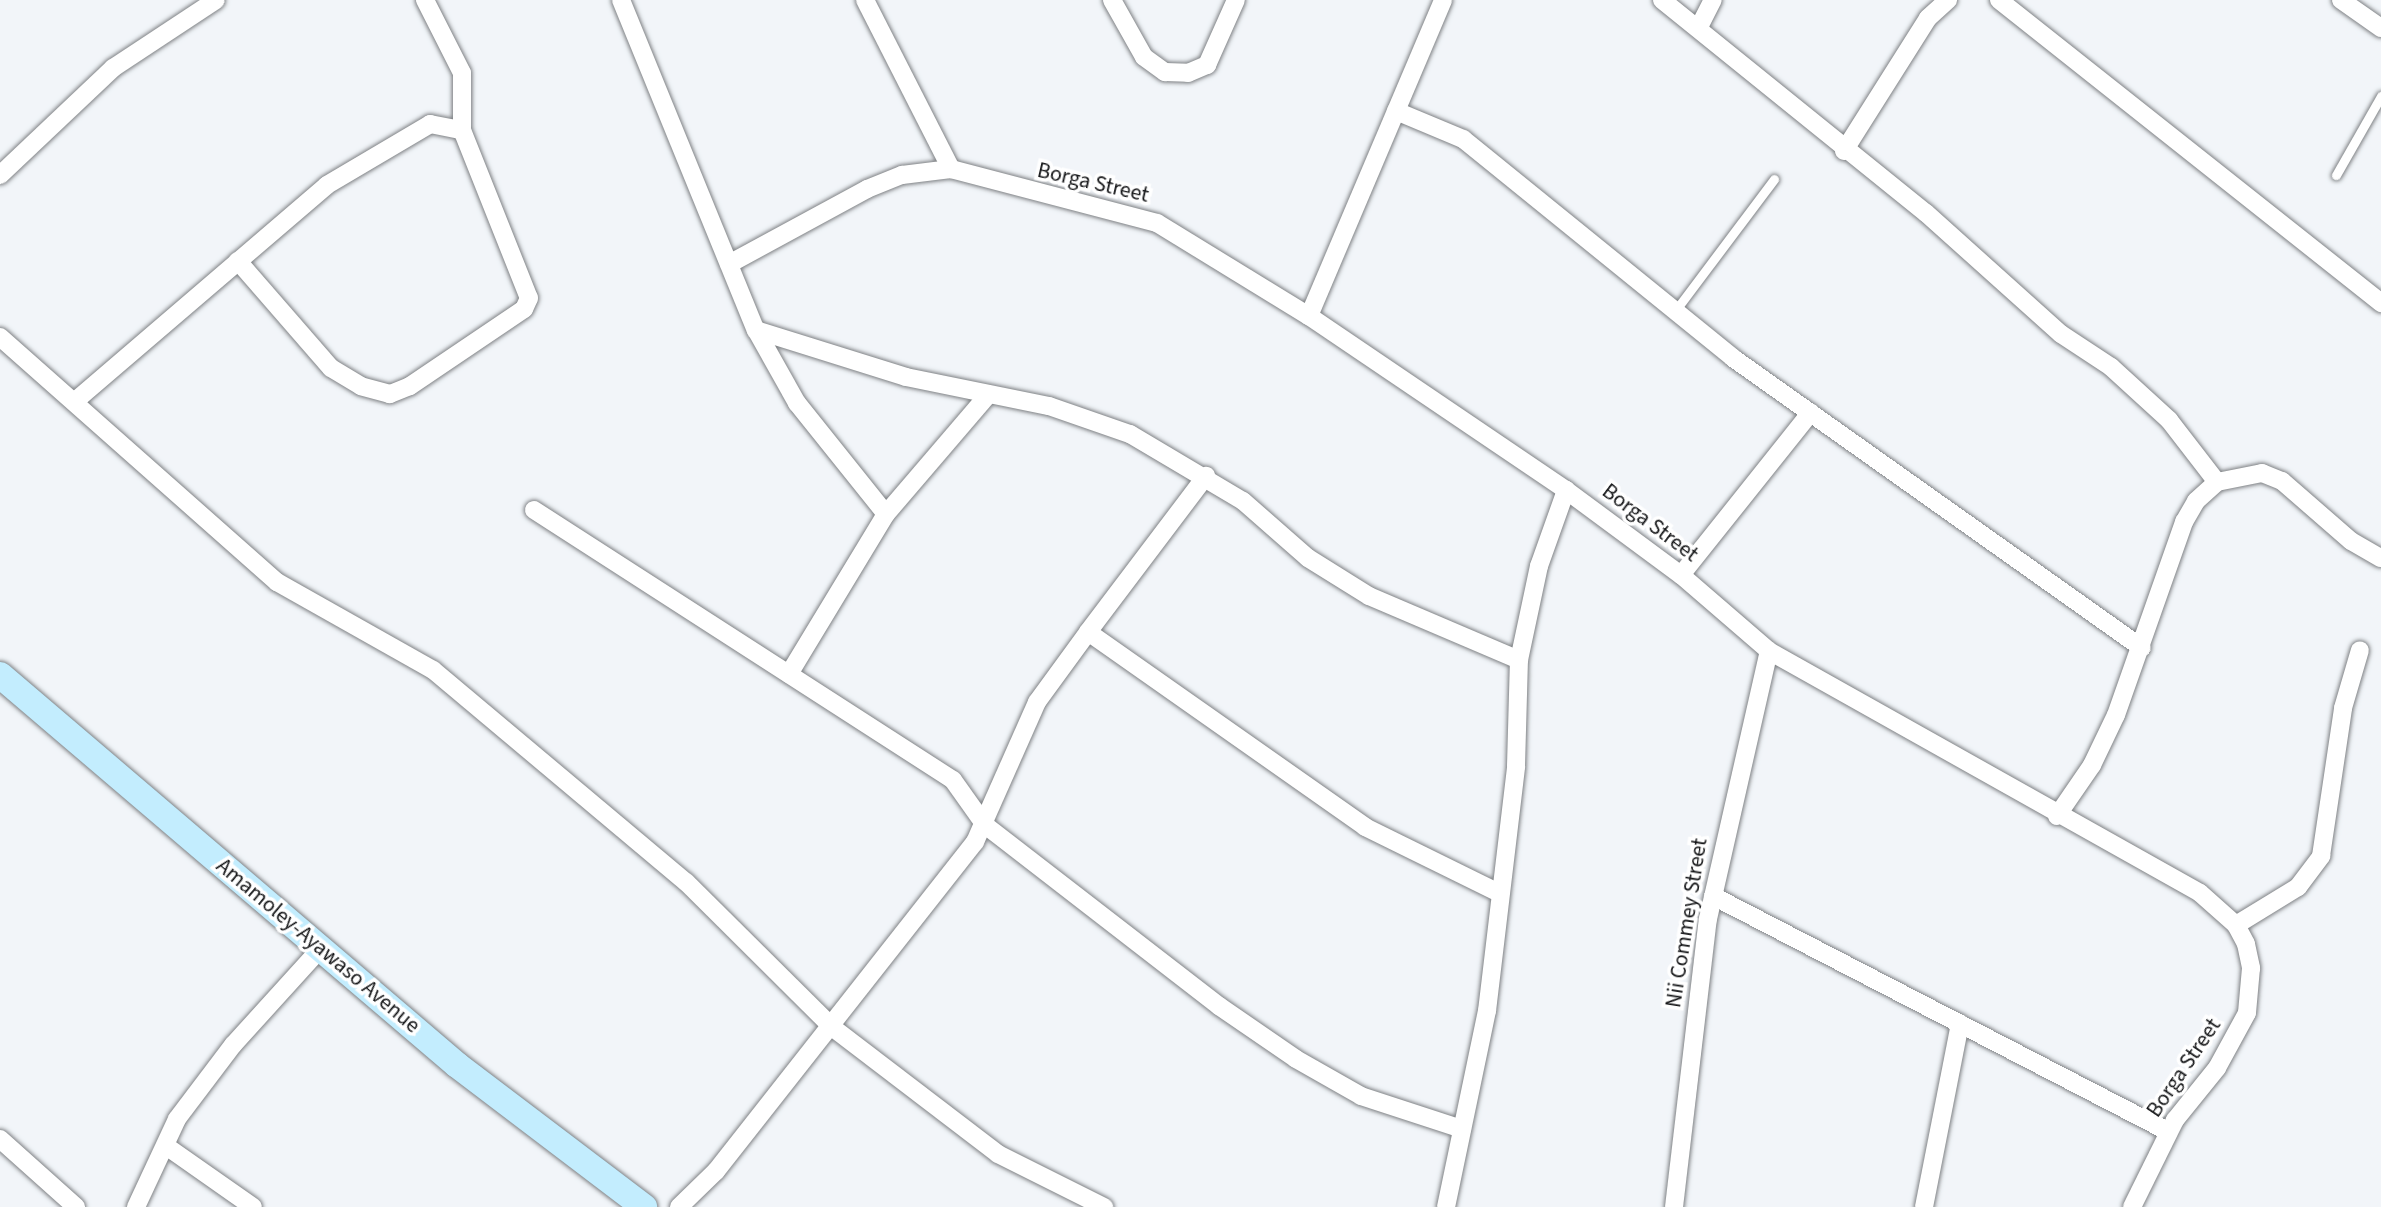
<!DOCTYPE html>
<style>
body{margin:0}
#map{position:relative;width:2381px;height:1207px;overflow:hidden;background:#f2f5f9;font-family:"Source Sans 3",sans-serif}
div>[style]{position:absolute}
.roads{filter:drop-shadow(0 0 2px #7e8184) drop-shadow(0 0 2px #7e8184)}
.lane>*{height:9px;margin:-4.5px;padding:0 4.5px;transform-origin:4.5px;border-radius:4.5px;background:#fff}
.street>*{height:18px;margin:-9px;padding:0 9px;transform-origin:9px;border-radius:9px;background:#fff}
.secondary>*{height:26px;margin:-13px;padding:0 13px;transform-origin:13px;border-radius:13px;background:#c3edfe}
span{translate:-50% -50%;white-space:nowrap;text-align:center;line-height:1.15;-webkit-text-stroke:7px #fff;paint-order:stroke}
.street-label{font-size:22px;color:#141517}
</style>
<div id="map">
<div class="roads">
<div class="lane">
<div style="left:2336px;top:175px;width:91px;rotate:-60.3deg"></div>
<div style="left:1675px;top:311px;width:165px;rotate:-53.1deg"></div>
</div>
<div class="street">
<div style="left:425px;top:0;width:82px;rotate:63.1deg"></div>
<div style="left:462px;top:73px;width:57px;rotate:90deg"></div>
<div style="left:621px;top:0;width:357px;rotate:67.8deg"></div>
<div style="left:756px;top:330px;width:84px;rotate:60.7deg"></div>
<div style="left:797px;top:403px;width:142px;rotate:51.3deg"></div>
<div style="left:865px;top:0;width:190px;rotate:63deg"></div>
<div style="left:1112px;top:0;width:65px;rotate:60.7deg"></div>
<div style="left:1144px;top:57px;width:26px;rotate:36deg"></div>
<div style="left:1165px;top:72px;width:23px;rotate:2deg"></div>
<div style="left:1188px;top:73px;width:21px;rotate:-23deg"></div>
<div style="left:1207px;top:65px;width:71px;rotate:-66deg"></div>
<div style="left:1662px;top:0;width:339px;rotate:38.9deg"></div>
<div style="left:1926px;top:213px;width:181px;rotate:41.9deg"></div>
<div style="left:2061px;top:334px;width:60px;rotate:33.4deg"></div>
<div style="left:2111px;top:367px;width:79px;rotate:42.4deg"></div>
<div style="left:2169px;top:420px;width:78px;rotate:52.3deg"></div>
<div style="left:1999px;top:0;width:488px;rotate:38.4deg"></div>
<div style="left:2341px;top:0;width:49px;rotate:35deg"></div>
<div style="left:1699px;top:27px;width:30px;rotate:-63deg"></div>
<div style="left:1396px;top:111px;width:73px;rotate:22.7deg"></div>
<div style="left:1463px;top:139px;width:348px;rotate:39deg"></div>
<div style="left:1733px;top:358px;width:501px;rotate:35.34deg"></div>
<div style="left:1844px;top:151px;width:157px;rotate:-57.7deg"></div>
<div style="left:1928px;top:18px;width:27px;rotate:-42deg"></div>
<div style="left:0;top:175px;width:156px;rotate:-43.4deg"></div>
<div style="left:113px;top:68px;width:123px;rotate:-33.4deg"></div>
<div style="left:729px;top:264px;width:157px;rotate:-28.5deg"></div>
<div style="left:867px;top:189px;width:38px;rotate:-22deg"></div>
<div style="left:902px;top:175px;width:49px;rotate:-7deg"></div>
<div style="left:951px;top:169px;width:213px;rotate:14.7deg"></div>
<div style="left:1157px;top:223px;width:178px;rotate:31.5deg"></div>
<div style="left:1309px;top:316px;width:310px;rotate:34.1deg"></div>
<div style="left:1566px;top:490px;width:143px;rotate:36.5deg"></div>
<div style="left:1681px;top:575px;width:116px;rotate:40.8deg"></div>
<div style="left:1769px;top:651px;width:494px;rotate:29.3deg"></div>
<div style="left:2200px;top:893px;width:48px;rotate:41.6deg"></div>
<div style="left:2236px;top:925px;width:21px;rotate:62deg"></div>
<div style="left:2246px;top:944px;width:25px;rotate:78deg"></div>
<div style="left:2251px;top:968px;width:45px;rotate:95.1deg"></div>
<div style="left:2247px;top:1013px;width:63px;rotate:118.6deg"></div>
<div style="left:2217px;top:1068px;width:67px;rotate:128.9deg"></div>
<div style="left:2175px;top:1120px;width:97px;rotate:116.3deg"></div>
<div style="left:1309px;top:316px;width:343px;rotate:-67deg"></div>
<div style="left:756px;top:330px;width:157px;rotate:17.4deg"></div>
<div style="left:906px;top:377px;width:146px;rotate:11.5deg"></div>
<div style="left:1049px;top:406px;width:86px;rotate:19.1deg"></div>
<div style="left:1130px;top:434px;width:131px;rotate:30.7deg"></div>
<div style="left:1243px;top:501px;width:86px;rotate:41.2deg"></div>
<div style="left:1308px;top:558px;width:72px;rotate:31.9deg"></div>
<div style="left:1369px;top:596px;width:163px;rotate:23.1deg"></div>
<div style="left:0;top:337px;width:370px;rotate:41.5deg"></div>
<div style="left:277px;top:582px;width:179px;rotate:29.4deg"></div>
<div style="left:433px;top:670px;width:330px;rotate:40deg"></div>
<div style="left:686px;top:882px;width:206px;rotate:44.8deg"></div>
<div style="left:832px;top:1027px;width:209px;rotate:37.4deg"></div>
<div style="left:998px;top:1154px;width:119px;rotate:26.6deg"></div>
<div style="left:74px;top:402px;width:333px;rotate:-40.6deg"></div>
<div style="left:327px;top:185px;width:120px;rotate:-30.6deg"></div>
<div style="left:430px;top:124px;width:33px;rotate:11deg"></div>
<div style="left:462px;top:130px;width:181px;rotate:68.3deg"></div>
<div style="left:529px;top:298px;width:12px;rotate:114deg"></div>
<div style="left:524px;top:309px;width:138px;rotate:146deg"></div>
<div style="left:410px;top:386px;width:22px;rotate:158deg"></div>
<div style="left:390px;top:394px;width:30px;rotate:-165deg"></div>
<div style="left:361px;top:386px;width:35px;rotate:-149deg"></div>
<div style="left:331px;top:368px;width:142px;rotate:-131deg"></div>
<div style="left:534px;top:510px;width:498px;rotate:32.8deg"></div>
<div style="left:953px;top:780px;width:55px;rotate:54.6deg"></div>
<div style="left:985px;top:825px;width:296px;rotate:37.7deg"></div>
<div style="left:1219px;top:1006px;width:93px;rotate:34.5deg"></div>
<div style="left:1296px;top:1059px;width:75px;rotate:29.6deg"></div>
<div style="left:1361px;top:1096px;width:106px;rotate:18.1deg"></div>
<div style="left:1681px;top:575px;width:208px;rotate:-51.4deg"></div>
<div style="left:1088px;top:632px;width:196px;rotate:-52.9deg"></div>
<div style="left:789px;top:674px;width:187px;rotate:-58.8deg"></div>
<div style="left:886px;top:514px;width:157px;rotate:-49.4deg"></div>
<div style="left:2057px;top:816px;width:62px;rotate:-55.5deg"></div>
<div style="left:2092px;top:765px;width:55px;rotate:-64.4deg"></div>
<div style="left:2116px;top:715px;width:205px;rotate:-70.6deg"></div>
<div style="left:2184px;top:522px;width:24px;rotate:-60deg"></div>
<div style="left:2196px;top:501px;width:28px;rotate:-42deg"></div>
<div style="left:2217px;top:482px;width:46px;rotate:-11.3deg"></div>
<div style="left:2262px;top:473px;width:22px;rotate:22deg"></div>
<div style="left:2282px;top:481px;width:91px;rotate:41deg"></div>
<div style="left:2351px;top:541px;width:34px;rotate:30deg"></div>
<div style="left:1713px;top:896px;width:513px;rotate:27.36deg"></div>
<div style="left:2236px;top:925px;width:73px;rotate:-31.5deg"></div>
<div style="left:2298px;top:887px;width:39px;rotate:-53deg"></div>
<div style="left:2321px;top:856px;width:150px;rotate:-81.5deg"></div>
<div style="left:2343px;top:708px;width:60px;rotate:-73.7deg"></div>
<div style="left:0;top:1139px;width:102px;rotate:41.8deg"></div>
<div style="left:166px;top:1146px;width:106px;rotate:35deg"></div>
<div style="left:136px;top:1207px;width:97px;rotate:-65deg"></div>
<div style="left:177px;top:1119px;width:93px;rotate:-52.9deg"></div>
<div style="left:233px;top:1045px;width:130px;rotate:-47.8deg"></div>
<div style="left:679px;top:1207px;width:52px;rotate:-44.2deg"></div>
<div style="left:716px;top:1171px;width:419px;rotate:-51.8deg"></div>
<div style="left:975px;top:842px;width:153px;rotate:-66.1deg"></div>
<div style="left:1037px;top:702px;width:87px;rotate:-53.9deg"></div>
<div style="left:1088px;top:632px;width:339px;rotate:35.1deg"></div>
<div style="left:1365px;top:827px;width:149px;rotate:26.2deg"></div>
<div style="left:1446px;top:1207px;width:200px;rotate:-78.2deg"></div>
<div style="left:1487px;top:1011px;width:247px;rotate:-83.2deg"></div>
<div style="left:1516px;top:766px;width:106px;rotate:-88.4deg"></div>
<div style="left:1519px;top:660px;width:96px;rotate:-78deg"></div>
<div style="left:1539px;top:566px;width:81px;rotate:-70.4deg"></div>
<div style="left:1674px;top:1207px;width:290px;rotate:-83.3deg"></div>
<div style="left:1708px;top:919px;width:275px;rotate:-77.2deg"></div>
<div style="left:1924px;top:1207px;width:187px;rotate:-78.9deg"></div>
</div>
<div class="secondary">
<div style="left:0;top:675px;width:601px;rotate:40.48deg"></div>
<div style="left:457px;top:1065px;width:235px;rotate:37.2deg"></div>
</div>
</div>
<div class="street-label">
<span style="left:1093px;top:183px;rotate:13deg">Borga Street</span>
<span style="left:1650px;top:523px;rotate:37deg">Borga Street</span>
<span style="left:1687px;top:923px;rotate:-81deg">Nii Commey Street</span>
<span style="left:318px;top:946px;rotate:40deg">Amamoley-Ayawaso Avenue</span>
<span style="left:2184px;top:1068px;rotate:-56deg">Borga Street</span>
</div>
</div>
